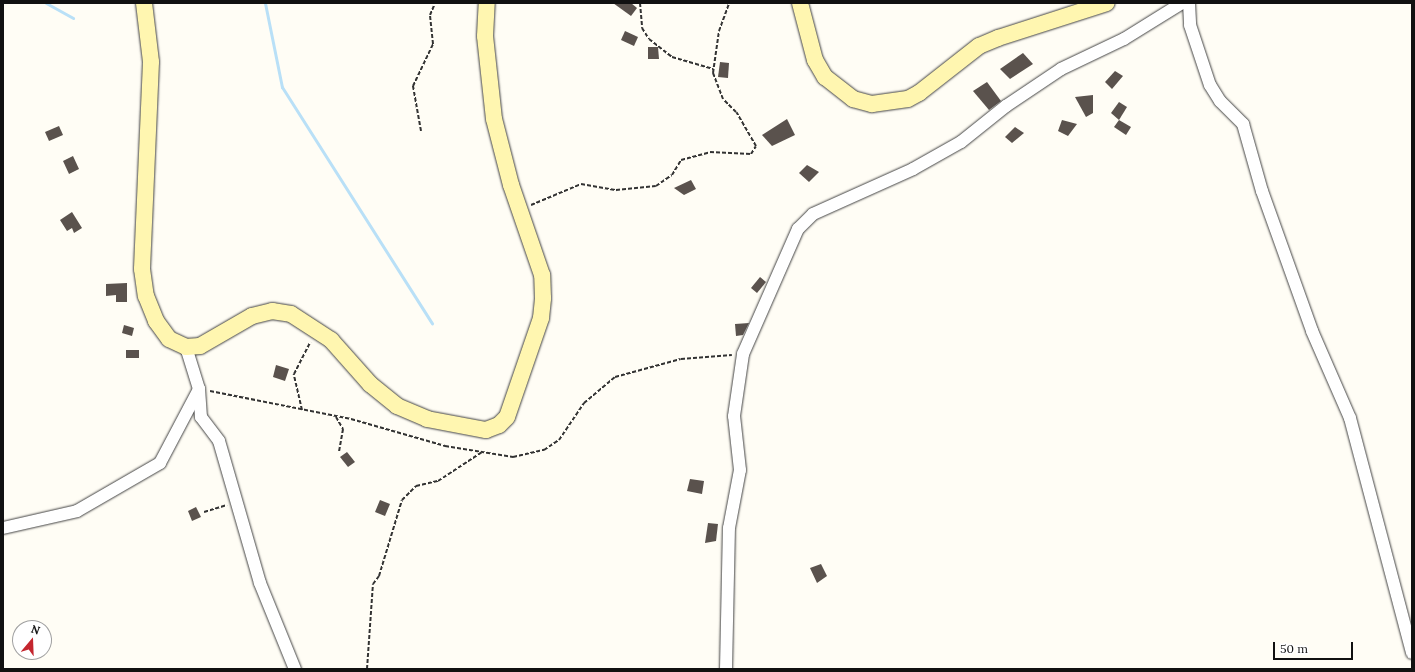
<!DOCTYPE html>
<style>
body{margin:0}
#map{position:relative;width:1415px;height:672px;overflow:hidden;background:#fffdf5;font-family:Lora,serif}
div>[style]{position:absolute}
.stream>*{height:3px;margin:-1.5px;padding:0 1.5px;transform-origin:1.5px;border-radius:1.5px;background:#b9e0f7}
.building>*{inset:0;background:#5a524d}
.path>*{height:2px;margin-top:-1px;transform-origin:0;background:repeating-linear-gradient(90deg,#333 0 4px,transparent 0 6px)}
.roads{filter:drop-shadow(0 0 1px #444) drop-shadow(0 0 1px #444)}
.street>*{height:12px;margin:-6px;padding:0 6px;transform-origin:6px;border-radius:6px;background:#fff}
.secondary>*{height:16px;margin:-8px;padding:0 8px;transform-origin:8px;border-radius:8px;background:#fff6b0}
span{translate:-50% -50%;white-space:nowrap;text-align:center;line-height:1.15;-webkit-text-stroke:4px #fff;paint-order:stroke}
.frame{position:absolute;inset:0;border:4px solid #111;pointer-events:none}
.north{position:absolute;left:12px;top:620px;width:40px;height:40px;box-sizing:border-box;background:#fff;border:1px solid #a0a0a0;border-radius:50%;rotate:19deg;font-size:11px;font-weight:700;line-height:16px;text-align:center;color:#111}
.north::after{content:'';display:block;margin:auto;width:14px;height:18px;background:#c4262e;clip-path:polygon(50% 0,100% 100%,50% 72%,0 100%)}
.scale{position:absolute;left:1273px;top:642px;width:80px;height:18px;box-sizing:border-box;border:2px solid #111;border-top:0;padding-left:5px;font-size:12px;line-height:14px;white-space:nowrap;color:#111;-webkit-text-stroke:3px #fff;paint-order:stroke}
</style>
<div id="map">
<div class="stream">
<div style="left:46px;top:3px;width:31px;rotate:29deg"></div>
<div style="left:265px;top:3px;width:86px;rotate:78.6deg"></div>
<div style="left:282px;top:87px;width:280px;rotate:57.6deg"></div>
</div>
<div class="building">
<div style="clip-path:polygon(613px 3px,631px 3px,637px 8px,631px 16px)"></div>
<div style="clip-path:polygon(625px 31px,638px 37px,634px 46px,621px 40px)"></div>
<div style="clip-path:polygon(648px 47px,658px 47px,659px 59px,648px 59px)"></div>
<div style="clip-path:polygon(1023px 53px,1033px 64px,1010px 79px,1000px 69px)"></div>
<div style="clip-path:polygon(720px 62px,729px 63px,728px 78px,718px 77px)"></div>
<div style="clip-path:polygon(1115px 71px,1123px 76px,1112px 89px,1105px 82px)"></div>
<div style="clip-path:polygon(987px 82px,1001px 101px,989px 110px,973px 91px)"></div>
<div style="clip-path:polygon(1093px 95px,1093px 113px,1086px 117px,1075px 97px)"></div>
<div style="clip-path:polygon(1119px 102px,1127px 107px,1119px 120px,1111px 113px)"></div>
<div style="clip-path:polygon(787px 119px,795px 135px,772px 146px,762px 135px)"></div>
<div style="clip-path:polygon(1062px 120px,1077px 124px,1068px 136px,1058px 131px)"></div>
<div style="clip-path:polygon(1119px 120px,1131px 127px,1126px 135px,1114px 127px)"></div>
<div style="clip-path:polygon(59px 126px,63px 135px,49px 141px,45px 132px)"></div>
<div style="clip-path:polygon(1015px 127px,1024px 133px,1012px 143px,1005px 137px)"></div>
<div style="clip-path:polygon(73px 156px,79px 169px,69px 174px,63px 161px)"></div>
<div style="clip-path:polygon(807px 165px,819px 172px,809px 182px,799px 173px)"></div>
<div style="clip-path:polygon(691px 180px,696px 189px,684px 195px,674px 188px)"></div>
<div style="clip-path:polygon(72px 212px,82px 228px,74px 233px,72px 228px,67px 231px,60px 220px)"></div>
<div style="clip-path:polygon(760px 277px,766px 282px,757px 293px,751px 288px)"></div>
<div style="clip-path:polygon(127px 283px,127px 302px,116px 302px,116px 295px,106px 296px,106px 284px)"></div>
<div style="clip-path:polygon(749px 323px,743px 335px,736px 336px,735px 324px)"></div>
<div style="clip-path:polygon(124px 325px,134px 328px,132px 336px,122px 333px)"></div>
<div style="clip-path:polygon(126px 350px,139px 350px,139px 358px,126px 358px)"></div>
<div style="clip-path:polygon(276px 365px,289px 369px,285px 381px,273px 377px)"></div>
<div style="clip-path:polygon(347px 452px,355px 462px,348px 467px,340px 457px)"></div>
<div style="clip-path:polygon(690px 479px,704px 481px,702px 494px,687px 491px)"></div>
<div style="clip-path:polygon(380px 500px,390px 504px,385px 516px,375px 512px)"></div>
<div style="clip-path:polygon(196px 507px,201px 517px,192px 521px,188px 511px)"></div>
<div style="clip-path:polygon(708px 523px,718px 524px,716px 541px,705px 543px)"></div>
<div style="clip-path:polygon(821px 564px,827px 576px,817px 583px,810px 568px)"></div>
</div>
<div class="path">
<div style="left:640px;top:3px;width:25px;rotate:85deg"></div>
<div style="left:642px;top:28px;width:13px;rotate:58deg"></div>
<div style="left:649px;top:39px;width:29px;rotate:38deg"></div>
<div style="left:672px;top:57px;width:43px;rotate:16.3deg"></div>
<div style="left:421px;top:131px;width:46px;rotate:-100.1deg"></div>
<div style="left:413px;top:86px;width:47px;rotate:-64.5deg"></div>
<div style="left:433px;top:44px;width:29px;rotate:-96deg"></div>
<div style="left:430px;top:15px;width:13px;rotate:-67deg"></div>
<div style="left:531px;top:205px;width:54px;rotate:-22.8deg"></div>
<div style="left:581px;top:184px;width:36px;rotate:10deg"></div>
<div style="left:616px;top:190px;width:40px;rotate:-5.7deg"></div>
<div style="left:656px;top:186px;width:19px;rotate:-35deg"></div>
<div style="left:672px;top:175px;width:17px;rotate:-59deg"></div>
<div style="left:681px;top:160px;width:30px;rotate:-15deg"></div>
<div style="left:710px;top:152px;width:41px;rotate:2.8deg"></div>
<div style="left:751px;top:154px;width:9px;rotate:-58deg"></div>
<div style="left:756px;top:146px;width:39px;rotate:-120deg"></div>
<div style="left:736px;top:112px;width:18px;rotate:-135deg"></div>
<div style="left:723px;top:99px;width:28px;rotate:-111deg"></div>
<div style="left:713px;top:73px;width:42px;rotate:-81.9deg"></div>
<div style="left:719px;top:31px;width:30px;rotate:-70deg"></div>
<div style="left:210px;top:391px;width:144px;rotate:11.2deg"></div>
<div style="left:351px;top:419px;width:98px;rotate:16deg"></div>
<div style="left:445px;top:446px;width:69px;rotate:9.2deg"></div>
<div style="left:513px;top:457px;width:32px;rotate:-13deg"></div>
<div style="left:544px;top:450px;width:18px;rotate:-34deg"></div>
<div style="left:559px;top:440px;width:45px;rotate:-56deg"></div>
<div style="left:584px;top:403px;width:40px;rotate:-40deg"></div>
<div style="left:615px;top:377px;width:68px;rotate:-15.3deg"></div>
<div style="left:681px;top:359px;width:51px;rotate:-4.5deg"></div>
<div style="left:302px;top:410px;width:37px;rotate:-103deg"></div>
<div style="left:294px;top:374px;width:36px;rotate:-63deg"></div>
<div style="left:336px;top:417px;width:14px;rotate:60deg"></div>
<div style="left:343px;top:429px;width:23px;rotate:100deg"></div>
<div style="left:204px;top:512px;width:24px;rotate:-17deg"></div>
<div style="left:367px;top:669px;width:85px;rotate:-86deg"></div>
<div style="left:373px;top:584px;width:10px;rotate:-53deg"></div>
<div style="left:379px;top:576px;width:79px;rotate:-73.2deg"></div>
<div style="left:402px;top:500px;width:20px;rotate:-45deg"></div>
<div style="left:416px;top:486px;width:23px;rotate:-13deg"></div>
<div style="left:438px;top:481px;width:53px;rotate:-33.4deg"></div>
</div>
<div class="roads">
<div class="street">
<div style="left:1189px;top:3px;width:22px;rotate:87deg"></div>
<div style="left:1190px;top:25px;width:63px;rotate:71.6deg"></div>
<div style="left:1210px;top:85px;width:19px;rotate:58deg"></div>
<div style="left:1220px;top:101px;width:33px;rotate:45deg"></div>
<div style="left:1243px;top:124px;width:70px;rotate:74.2deg"></div>
<div style="left:1262px;top:191px;width:149px;rotate:70.3deg"></div>
<div style="left:1312px;top:331px;width:95px;rotate:66.4deg"></div>
<div style="left:1350px;top:418px;width:243px;rotate:75.2deg"></div>
<div style="left:199px;top:389px;width:28px;rotate:86deg"></div>
<div style="left:201px;top:417px;width:30px;rotate:53deg"></div>
<div style="left:219px;top:441px;width:148px;rotate:73.9deg"></div>
<div style="left:260px;top:583px;width:93px;rotate:67.9deg"></div>
<div style="left:3px;top:528px;width:76px;rotate:-12.9deg"></div>
<div style="left:77px;top:511px;width:96px;rotate:-30deg"></div>
<div style="left:160px;top:463px;width:84px;rotate:-62.2deg"></div>
<div style="left:199px;top:389px;width:44px;rotate:-107.2deg"></div>
<div style="left:726px;top:669px;width:141px;rotate:-88.8deg"></div>
<div style="left:729px;top:528px;width:59px;rotate:-79.3deg"></div>
<div style="left:740px;top:470px;width:54px;rotate:-96.3deg"></div>
<div style="left:734px;top:416px;width:63px;rotate:-81.7deg"></div>
<div style="left:743px;top:354px;width:137px;rotate:-66.3deg"></div>
<div style="left:798px;top:229px;width:21px;rotate:-45deg"></div>
<div style="left:813px;top:214px;width:110px;rotate:-24.2deg"></div>
<div style="left:913px;top:169px;width:55px;rotate:-29.4deg"></div>
<div style="left:961px;top:142px;width:58px;rotate:-38.7deg"></div>
<div style="left:1006px;top:106px;width:66px;rotate:-33.9deg"></div>
<div style="left:1061px;top:69px;width:70px;rotate:-25.5deg"></div>
<div style="left:1124px;top:39px;width:68px;rotate:-31.8deg"></div>
</div>
<div class="secondary">
<div style="left:144px;top:3px;width:59px;rotate:83.2deg"></div>
<div style="left:151px;top:62px;width:207px;rotate:92.5deg"></div>
<div style="left:142px;top:269px;width:27px;rotate:82deg"></div>
<div style="left:146px;top:296px;width:27px;rotate:68deg"></div>
<div style="left:156px;top:321px;width:22px;rotate:54deg"></div>
<div style="left:169px;top:339px;width:19px;rotate:25deg"></div>
<div style="left:186px;top:347px;width:14px;rotate:-4deg"></div>
<div style="left:200px;top:346px;width:60px;rotate:-30deg"></div>
<div style="left:252px;top:316px;width:21px;rotate:-14deg"></div>
<div style="left:272px;top:311px;width:19px;rotate:9deg"></div>
<div style="left:291px;top:314px;width:48px;rotate:33deg"></div>
<div style="left:331px;top:340px;width:59px;rotate:48.4deg"></div>
<div style="left:370px;top:384px;width:35px;rotate:39deg"></div>
<div style="left:397px;top:406px;width:33px;rotate:23deg"></div>
<div style="left:427px;top:419px;width:60px;rotate:10.6deg"></div>
<div style="left:486px;top:430px;width:14px;rotate:-21deg"></div>
<div style="left:499px;top:425px;width:11px;rotate:-45deg"></div>
<div style="left:507px;top:417px;width:105px;rotate:-71deg"></div>
<div style="left:541px;top:318px;width:20px;rotate:-84deg"></div>
<div style="left:543px;top:298px;width:23px;rotate:-92deg"></div>
<div style="left:542px;top:275px;width:95px;rotate:-109deg"></div>
<div style="left:511px;top:185px;width:68px;rotate:-104.4deg"></div>
<div style="left:494px;top:119px;width:83px;rotate:-96.2deg"></div>
<div style="left:485px;top:36px;width:33px;rotate:-87deg"></div>
<div style="left:800px;top:3px;width:59px;rotate:75.3deg"></div>
<div style="left:815px;top:60px;width:20px;rotate:60deg"></div>
<div style="left:825px;top:77px;width:36px;rotate:38deg"></div>
<div style="left:853px;top:99px;width:20px;rotate:15deg"></div>
<div style="left:872px;top:104px;width:36px;rotate:-8deg"></div>
<div style="left:908px;top:99px;width:13px;rotate:-29deg"></div>
<div style="left:919px;top:93px;width:76px;rotate:-38.1deg"></div>
<div style="left:979px;top:46px;width:21px;rotate:-23deg"></div>
<div style="left:998px;top:38px;width:114px;rotate:-17.8deg"></div>
</div>
</div>
<div class="frame"></div>
<div class="north">N</div>
<div class="scale">50 m</div>
</div>
